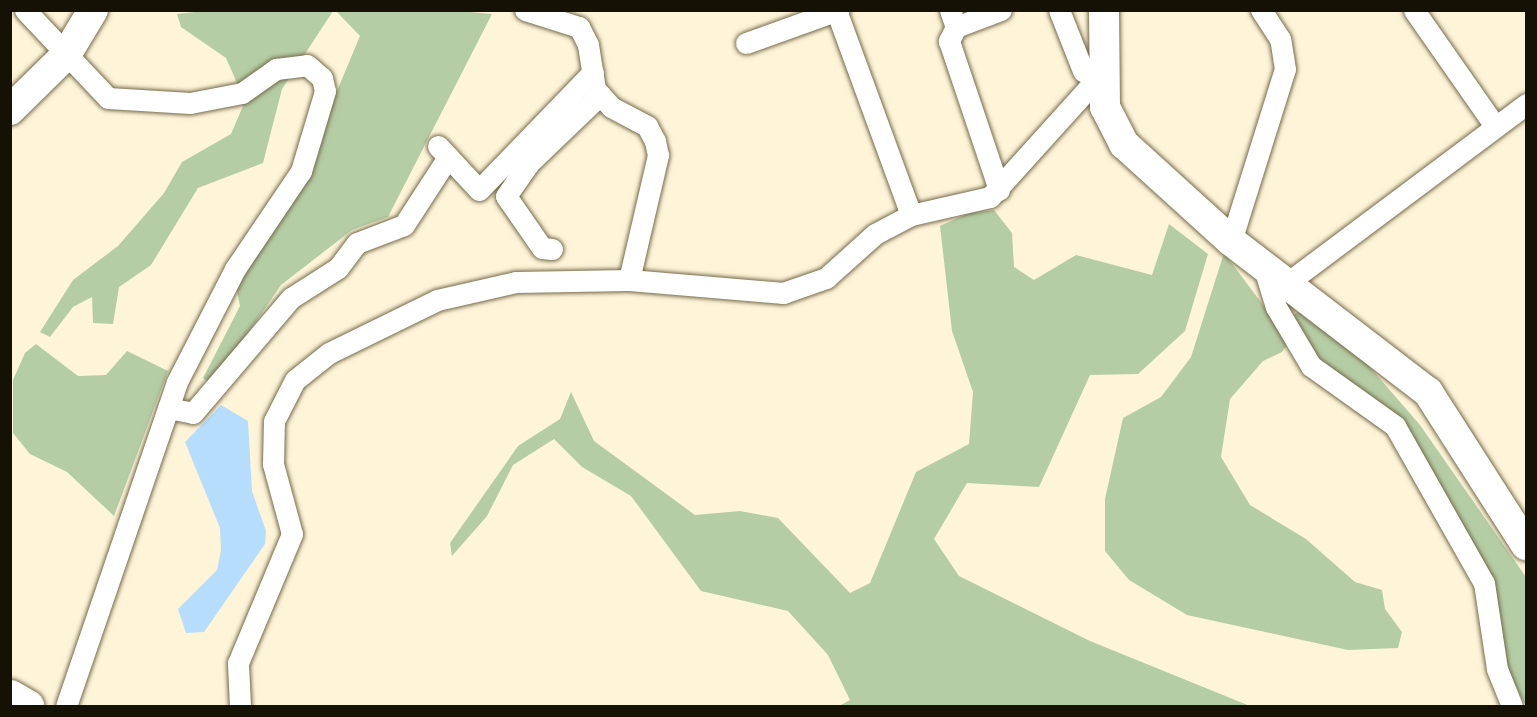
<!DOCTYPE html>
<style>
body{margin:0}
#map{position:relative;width:1537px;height:717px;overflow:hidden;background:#fef4d8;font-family:"Source Serif 4",serif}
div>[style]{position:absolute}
.forest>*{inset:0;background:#b5cda5}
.water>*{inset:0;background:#b6ddfc}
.roads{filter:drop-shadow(0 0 2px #746a4a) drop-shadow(0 0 2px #746a4a)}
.street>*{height:21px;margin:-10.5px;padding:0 10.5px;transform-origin:10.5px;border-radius:10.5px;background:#fff}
.secondary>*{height:30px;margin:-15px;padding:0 15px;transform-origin:15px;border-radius:15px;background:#fff}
.primary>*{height:33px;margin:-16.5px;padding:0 16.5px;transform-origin:16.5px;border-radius:16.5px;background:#fff}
span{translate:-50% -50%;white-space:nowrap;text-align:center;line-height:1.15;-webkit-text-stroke:5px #fef4d8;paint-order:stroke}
.frame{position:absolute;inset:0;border:12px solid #151105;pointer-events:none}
</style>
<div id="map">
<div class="forest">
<div style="clip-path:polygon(213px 10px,333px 11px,282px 89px,263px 163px,198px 188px,151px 265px,119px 287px,113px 324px,93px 323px,92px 297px,73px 307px,50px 337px,40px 332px,73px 280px,118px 246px,164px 193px,182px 162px,231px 134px,243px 106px,237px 83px,226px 58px,181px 27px,177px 14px)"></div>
<div style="clip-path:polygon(448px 10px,492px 14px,388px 217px,352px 230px,281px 285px,212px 385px,203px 378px,240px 306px,235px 282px,291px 201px,360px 36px,336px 11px)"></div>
<div style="clip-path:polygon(994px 210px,1012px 233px,1014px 267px,1034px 280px,1076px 255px,1152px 275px,1169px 224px,1208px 254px,1185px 331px,1138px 374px,1090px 375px,1039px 487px,967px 483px,934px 539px,959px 576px,1090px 641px,1250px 706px,839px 706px,850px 700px,828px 655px,788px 611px,701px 591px,631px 496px,582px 467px,554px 439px,513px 465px,487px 516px,452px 556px,450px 543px,518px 446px,560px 419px,571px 392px,594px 441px,695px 515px,740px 511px,778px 518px,850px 593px,870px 583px,916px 472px,969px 444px,973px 392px,952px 331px,940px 226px,969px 213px)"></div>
<div style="clip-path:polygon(1224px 253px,1290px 341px,1282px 352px,1263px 361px,1230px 399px,1221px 457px,1250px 505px,1306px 539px,1355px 582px,1382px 590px,1385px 609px,1402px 632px,1398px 648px,1348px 650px,1187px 615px,1129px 580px,1105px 551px,1105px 499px,1123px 418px,1161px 397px,1191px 357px)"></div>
<div style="clip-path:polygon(1303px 309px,1368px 365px,1420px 425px,1526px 577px,1526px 706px,1501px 658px,1490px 579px,1398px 422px,1319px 364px,1290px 317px)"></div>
<div style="clip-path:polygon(36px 344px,78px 376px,106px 375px,127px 351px,168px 371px,114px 516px,67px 472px,30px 454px,13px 433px,13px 380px,25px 353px)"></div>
</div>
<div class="water">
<div style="clip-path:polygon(221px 405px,248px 421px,252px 491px,266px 531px,265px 544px,204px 632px,186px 633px,178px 609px,217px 570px,221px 550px,220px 528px,185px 442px)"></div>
</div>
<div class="roads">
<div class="street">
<div style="left:25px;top:10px;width:121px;rotate:46.7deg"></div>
<div style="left:108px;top:98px;width:82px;rotate:3.5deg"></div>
<div style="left:190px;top:103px;width:53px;rotate:-10.9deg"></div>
<div style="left:242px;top:93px;width:42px;rotate:-35.2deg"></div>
<div style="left:276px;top:69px;width:31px;rotate:-7deg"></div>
<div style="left:307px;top:65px;width:20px;rotate:41deg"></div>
<div style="left:322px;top:78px;width:13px;rotate:77deg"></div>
<div style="left:325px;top:91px;width:84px;rotate:106.7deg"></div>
<div style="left:301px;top:171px;width:118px;rotate:124deg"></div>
<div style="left:235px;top:269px;width:127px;rotate:117.2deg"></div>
<div style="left:177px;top:382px;width:342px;rotate:108.9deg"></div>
<div style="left:525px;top:10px;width:57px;rotate:17.5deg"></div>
<div style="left:579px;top:27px;width:20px;rotate:63deg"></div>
<div style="left:588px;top:45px;width:45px;rotate:81deg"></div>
<div style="left:595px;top:89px;width:24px;rotate:48deg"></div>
<div style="left:611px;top:107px;width:41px;rotate:27.8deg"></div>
<div style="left:647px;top:126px;width:17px;rotate:62deg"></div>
<div style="left:655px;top:141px;width:14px;rotate:78deg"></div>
<div style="left:658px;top:155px;width:128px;rotate:103.1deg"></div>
<div style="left:836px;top:10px;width:218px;rotate:69.9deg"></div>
<div style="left:950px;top:10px;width:18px;rotate:71deg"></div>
<div style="left:956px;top:27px;width:16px;rotate:117deg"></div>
<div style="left:949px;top:41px;width:157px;rotate:71.4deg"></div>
<div style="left:1059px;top:10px;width:66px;rotate:68.5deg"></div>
<div style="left:1414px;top:10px;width:141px;rotate:55.1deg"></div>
<div style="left:956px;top:27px;width:48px;rotate:-20.7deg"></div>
<div style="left:746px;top:43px;width:98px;rotate:-19.7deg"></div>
<div style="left:438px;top:146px;width:60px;rotate:47deg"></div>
<div style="left:479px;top:190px;width:164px;rotate:-46deg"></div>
<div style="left:1231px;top:241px;width:180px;rotate:-72.6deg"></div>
<div style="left:1285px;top:69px;width:30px;rotate:-99deg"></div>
<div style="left:1280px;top:39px;width:35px;rotate:-123deg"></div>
<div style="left:552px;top:249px;width:10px;rotate:-174deg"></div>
<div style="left:542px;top:248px;width:63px;rotate:-124.7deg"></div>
<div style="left:506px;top:196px;width:39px;rotate:-55deg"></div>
<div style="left:528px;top:164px;width:100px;rotate:-43.8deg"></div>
<div style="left:1263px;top:265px;width:44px;rotate:72.8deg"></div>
<div style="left:1276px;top:307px;width:69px;rotate:59.3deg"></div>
<div style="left:1311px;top:366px;width:103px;rotate:35.5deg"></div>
<div style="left:1395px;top:426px;width:180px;rotate:60.5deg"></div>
<div style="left:1484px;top:583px;width:87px;rotate:81.4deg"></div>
<div style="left:1497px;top:669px;width:40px;rotate:68deg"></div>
<div style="left:1287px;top:283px;width:299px;rotate:-36.8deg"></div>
<div style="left:168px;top:408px;width:25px;rotate:11deg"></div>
<div style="left:193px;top:413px;width:151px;rotate:-49.6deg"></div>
<div style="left:291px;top:298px;width:56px;rotate:-32.6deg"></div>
<div style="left:338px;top:268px;width:31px;rotate:-53deg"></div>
<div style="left:357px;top:243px;width:50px;rotate:-21deg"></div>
<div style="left:404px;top:225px;width:81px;rotate:-57.1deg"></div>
<div style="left:240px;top:706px;width:43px;rotate:-92.7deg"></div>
<div style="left:238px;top:663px;width:140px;rotate:-67.3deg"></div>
<div style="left:292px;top:534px;width:73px;rotate:-105.2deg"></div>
<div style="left:273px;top:464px;width:43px;rotate:-88.7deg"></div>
<div style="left:274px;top:421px;width:46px;rotate:-62.9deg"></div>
<div style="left:295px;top:380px;width:43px;rotate:-38.5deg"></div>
<div style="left:329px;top:353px;width:120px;rotate:-26.1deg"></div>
<div style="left:437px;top:300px;width:81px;rotate:-12.8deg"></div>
<div style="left:516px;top:282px;width:113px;rotate:-1deg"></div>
<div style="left:629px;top:280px;width:155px;rotate:4.8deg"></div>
<div style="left:783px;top:293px;width:46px;rotate:-19.2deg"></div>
<div style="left:826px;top:278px;width:66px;rotate:-41.9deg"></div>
<div style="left:875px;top:234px;width:41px;rotate:-27.8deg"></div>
<div style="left:911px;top:215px;width:81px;rotate:-12.8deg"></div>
<div style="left:990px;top:197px;width:166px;rotate:-47.9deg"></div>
</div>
<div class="secondary">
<div style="left:1104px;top:10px;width:97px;rotate:89.4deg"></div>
<div style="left:1105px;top:107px;width:42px;rotate:62.8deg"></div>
<div style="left:1124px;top:144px;width:144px;rotate:42.2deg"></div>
<div style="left:1231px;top:241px;width:248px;rotate:37.5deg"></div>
<div style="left:1428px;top:392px;width:182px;rotate:57.4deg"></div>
<div style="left:10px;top:110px;width:78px;rotate:-44.5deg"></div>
<div style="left:66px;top:55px;width:52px;rotate:-59deg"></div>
</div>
<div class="primary">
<div style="left:10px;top:696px;width:20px;rotate:30deg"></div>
</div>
</div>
<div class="frame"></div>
</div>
